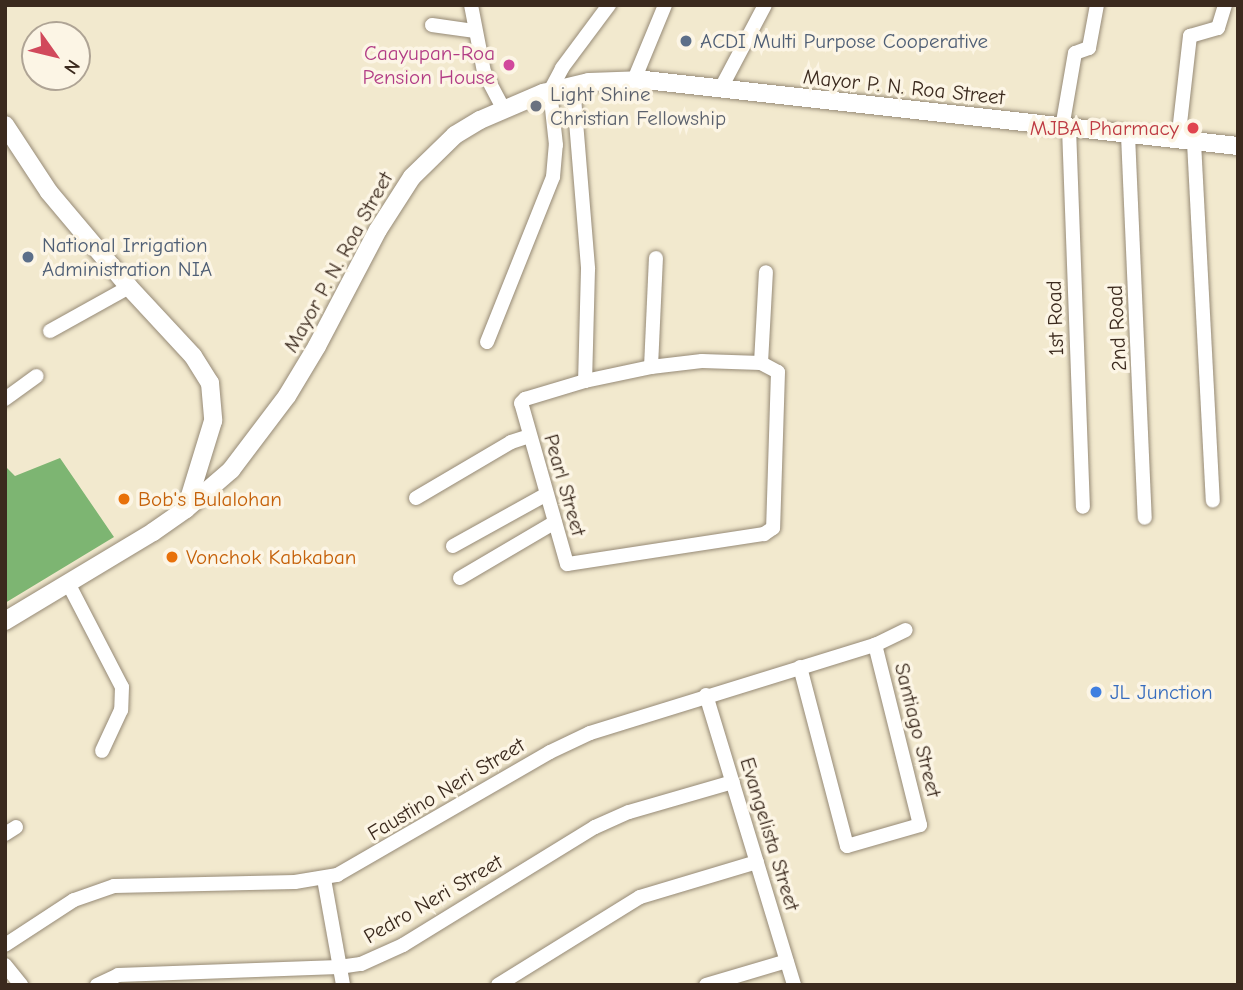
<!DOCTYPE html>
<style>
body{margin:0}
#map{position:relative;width:1243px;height:990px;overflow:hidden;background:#f2e9ce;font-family:"Comic Neue",sans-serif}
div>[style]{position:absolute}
.forest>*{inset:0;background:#7db572}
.roads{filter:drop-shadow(0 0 2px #968a76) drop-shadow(0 0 2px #968a76)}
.minor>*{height:14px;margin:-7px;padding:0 7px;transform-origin:7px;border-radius:7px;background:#fff}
.major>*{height:18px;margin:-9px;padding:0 9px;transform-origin:9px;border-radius:9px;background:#fff}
.dots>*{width:19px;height:19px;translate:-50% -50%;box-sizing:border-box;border:4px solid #fcf5e5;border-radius:50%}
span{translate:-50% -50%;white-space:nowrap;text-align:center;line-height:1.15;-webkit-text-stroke:7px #fcf5e5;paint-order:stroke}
.service-label{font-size:21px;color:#4e5e75}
.left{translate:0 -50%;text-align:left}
.hotel-label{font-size:21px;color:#b23c85}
.right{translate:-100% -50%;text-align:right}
.street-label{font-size:21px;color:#3b2a1e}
.worship-label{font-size:21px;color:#5b616d}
.health-label{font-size:21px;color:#be3a42}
.food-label{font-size:21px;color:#c56008}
.shop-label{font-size:21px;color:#366cbe}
.frame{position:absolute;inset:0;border:7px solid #3b2a1e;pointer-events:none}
.north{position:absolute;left:21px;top:21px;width:70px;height:70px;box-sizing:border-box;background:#fcf5e5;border:2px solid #afa495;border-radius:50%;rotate:124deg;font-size:19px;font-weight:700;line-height:28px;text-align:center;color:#3b2a1e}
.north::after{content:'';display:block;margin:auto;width:24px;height:32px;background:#d1495b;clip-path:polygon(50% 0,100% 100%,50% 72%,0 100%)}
</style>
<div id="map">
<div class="forest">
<div style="clip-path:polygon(60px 458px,114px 537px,5px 603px,5px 466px,15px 476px)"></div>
</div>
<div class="roads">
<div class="minor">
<div style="left:471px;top:5px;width:68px;rotate:79deg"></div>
<div style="left:484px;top:72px;width:43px;rotate:62.2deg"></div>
<div style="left:432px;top:25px;width:42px;rotate:8.1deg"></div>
<div style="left:634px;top:80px;width:81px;rotate:-67.5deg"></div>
<div style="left:573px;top:85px;width:185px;rotate:85.3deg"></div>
<div style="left:588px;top:269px;width:112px;rotate:91.5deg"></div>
<div style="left:721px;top:88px;width:94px;rotate:-62.1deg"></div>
<div style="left:1062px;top:128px;width:76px;rotate:-80.2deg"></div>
<div style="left:1075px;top:53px;width:15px;rotate:-20deg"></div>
<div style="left:1089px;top:48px;width:44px;rotate:-79.5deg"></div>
<div style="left:1069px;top:128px;width:379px;rotate:87.9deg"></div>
<div style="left:1128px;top:135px;width:383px;rotate:87.5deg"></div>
<div style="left:1178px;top:141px;width:106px;rotate:-83.5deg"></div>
<div style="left:1190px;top:36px;width:29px;rotate:-16deg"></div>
<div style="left:1218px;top:28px;width:24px;rotate:-73deg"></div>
<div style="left:1194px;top:142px;width:359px;rotate:87deg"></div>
<div style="left:50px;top:331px;width:90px;rotate:-29.1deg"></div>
<div style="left:487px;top:342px;width:178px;rotate:-68.2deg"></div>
<div style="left:553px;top:177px;width:32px;rotate:-85deg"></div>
<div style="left:556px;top:145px;width:54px;rotate:-96.3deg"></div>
<div style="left:550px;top:91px;width:26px;rotate:-62deg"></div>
<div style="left:562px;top:68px;width:79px;rotate:-53.3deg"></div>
<div style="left:702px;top:361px;width:59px;rotate:1.9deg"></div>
<div style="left:761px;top:363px;width:19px;rotate:28deg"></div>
<div style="left:778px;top:372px;width:156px;rotate:91.8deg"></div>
<div style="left:773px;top:528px;width:11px;rotate:146deg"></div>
<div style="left:764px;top:534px;width:199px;rotate:171.3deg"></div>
<div style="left:567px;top:564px;width:167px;rotate:-105.9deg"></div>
<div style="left:521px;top:403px;width:6px;rotate:-45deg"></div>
<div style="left:525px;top:399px;width:63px;rotate:-16.7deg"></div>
<div style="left:585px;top:381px;width:67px;rotate:-12deg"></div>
<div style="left:651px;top:367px;width:51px;rotate:-6.7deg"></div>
<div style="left:761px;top:363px;width:91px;rotate:-86.9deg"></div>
<div style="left:651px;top:367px;width:109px;rotate:-87.4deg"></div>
<div style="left:5px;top:399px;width:39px;rotate:-36deg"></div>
<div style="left:416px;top:498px;width:110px;rotate:-30.5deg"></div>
<div style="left:511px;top:442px;width:19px;rotate:-18deg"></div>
<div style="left:453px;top:546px;width:107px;rotate:-29deg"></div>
<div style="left:460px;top:578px;width:110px;rotate:-30.5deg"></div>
<div style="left:68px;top:583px;width:117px;rotate:62.6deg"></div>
<div style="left:122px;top:687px;width:23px;rotate:92deg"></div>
<div style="left:121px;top:710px;width:45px;rotate:114.9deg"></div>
<div style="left:800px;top:667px;width:185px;rotate:75.3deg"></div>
<div style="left:847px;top:846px;width:76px;rotate:-16deg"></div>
<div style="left:920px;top:825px;width:186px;rotate:-104deg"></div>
<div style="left:706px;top:695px;width:303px;rotate:73.1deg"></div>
<div style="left:5px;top:834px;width:13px;rotate:-32deg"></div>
<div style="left:324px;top:879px;width:108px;rotate:79.8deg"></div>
<div style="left:5px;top:945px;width:82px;rotate:-33.1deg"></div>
<div style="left:74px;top:900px;width:42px;rotate:-19.3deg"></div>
<div style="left:114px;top:886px;width:181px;rotate:-1.3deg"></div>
<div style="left:295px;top:882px;width:43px;rotate:-9.5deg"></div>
<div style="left:337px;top:875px;width:246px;rotate:-30deg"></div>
<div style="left:550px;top:752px;width:44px;rotate:-25.4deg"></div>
<div style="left:590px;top:733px;width:298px;rotate:-17.2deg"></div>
<div style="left:875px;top:645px;width:34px;rotate:-26deg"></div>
<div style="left:5px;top:965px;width:26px;rotate:51deg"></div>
<div style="left:97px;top:985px;width:23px;rotate:-25deg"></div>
<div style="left:118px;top:975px;width:221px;rotate:-2.1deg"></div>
<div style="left:339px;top:967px;width:22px;rotate:-8deg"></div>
<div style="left:361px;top:964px;width:46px;rotate:-24.3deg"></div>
<div style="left:403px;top:945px;width:225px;rotate:-31.6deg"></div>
<div style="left:595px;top:827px;width:37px;rotate:-24deg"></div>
<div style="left:629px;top:812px;width:108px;rotate:-16.1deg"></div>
<div style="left:498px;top:985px;width:167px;rotate:-31.8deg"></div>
<div style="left:640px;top:897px;width:122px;rotate:-16.7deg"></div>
<div style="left:706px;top:985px;width:84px;rotate:-16.5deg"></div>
</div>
<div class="major">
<div style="left:5px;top:125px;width:80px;rotate:56.7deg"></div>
<div style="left:49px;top:192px;width:124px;rotate:49.9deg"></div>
<div style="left:129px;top:287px;width:94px;rotate:47.2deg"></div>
<div style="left:193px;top:356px;width:32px;rotate:58deg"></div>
<div style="left:210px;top:383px;width:38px;rotate:85deg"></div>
<div style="left:213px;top:421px;width:92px;rotate:107.1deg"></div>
<div style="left:5px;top:621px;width:173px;rotate:-31deg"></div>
<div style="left:153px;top:532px;width:40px;rotate:-34.9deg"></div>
<div style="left:186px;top:509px;width:60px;rotate:-40.9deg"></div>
<div style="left:231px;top:470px;width:93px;rotate:-52.9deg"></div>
<div style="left:287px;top:396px;width:58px;rotate:-59deg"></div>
<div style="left:317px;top:346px;width:131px;rotate:-62.3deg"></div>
<div style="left:378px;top:230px;width:63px;rotate:-57.3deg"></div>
<div style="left:412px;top:177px;width:60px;rotate:-44.3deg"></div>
<div style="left:455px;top:135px;width:29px;rotate:-31deg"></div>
<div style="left:480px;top:120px;width:69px;rotate:-23.2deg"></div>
<div style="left:543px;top:93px;width:47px;rotate:-13.4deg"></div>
<div style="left:589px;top:82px;width:56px;rotate:-2deg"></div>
<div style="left:645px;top:80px;width:597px;rotate:6.35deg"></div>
</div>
</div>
<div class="dots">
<div style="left:686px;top:41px;background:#5c6f8a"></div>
<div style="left:509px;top:65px;background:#d1479c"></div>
<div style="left:536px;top:106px;background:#6b7280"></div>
<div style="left:1193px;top:128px;background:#e0444e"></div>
<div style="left:28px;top:257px;background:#5c6f8a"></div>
<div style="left:124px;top:499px;background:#e8710a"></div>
<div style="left:172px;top:557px;background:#e8710a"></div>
<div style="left:1096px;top:692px;background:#3f7fe0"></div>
</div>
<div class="service-label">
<span class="left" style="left:700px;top:41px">ACDI Multi Purpose Cooperative</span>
<span class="left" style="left:42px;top:257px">National Irrigation<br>Administration NIA</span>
</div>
<div class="hotel-label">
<span class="right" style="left:495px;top:65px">Caayupan-Roa<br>Pension House</span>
</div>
<div class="street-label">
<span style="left:904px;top:87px;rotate:6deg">Mayor P. N. Roa Street</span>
<span style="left:338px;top:262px;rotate:-61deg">Mayor P. N. Roa Street</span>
<span style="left:1055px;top:318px;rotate:-92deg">1st Road</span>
<span style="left:1117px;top:328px;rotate:-93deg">2nd Road</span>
<span style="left:565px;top:485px;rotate:74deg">Pearl Street</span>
<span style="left:918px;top:730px;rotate:76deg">Santiago Street</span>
<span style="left:446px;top:789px;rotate:-31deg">Faustino Neri Street</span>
<span style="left:770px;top:834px;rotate:73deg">Evangelista Street</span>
<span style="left:433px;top:899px;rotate:-30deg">Pedro Neri Street</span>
</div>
<div class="worship-label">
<span class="left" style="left:550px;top:106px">Light Shine<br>Christian Fellowship</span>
</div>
<div class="health-label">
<span class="right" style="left:1179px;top:128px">MJBA Pharmacy</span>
</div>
<div class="food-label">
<span class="left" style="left:138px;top:499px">Bob's Bulalohan</span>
<span class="left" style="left:186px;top:557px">Vonchok Kabkaban</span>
</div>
<div class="shop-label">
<span class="left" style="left:1110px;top:692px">JL Junction</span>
</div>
<div class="frame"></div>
<div class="north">N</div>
</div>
